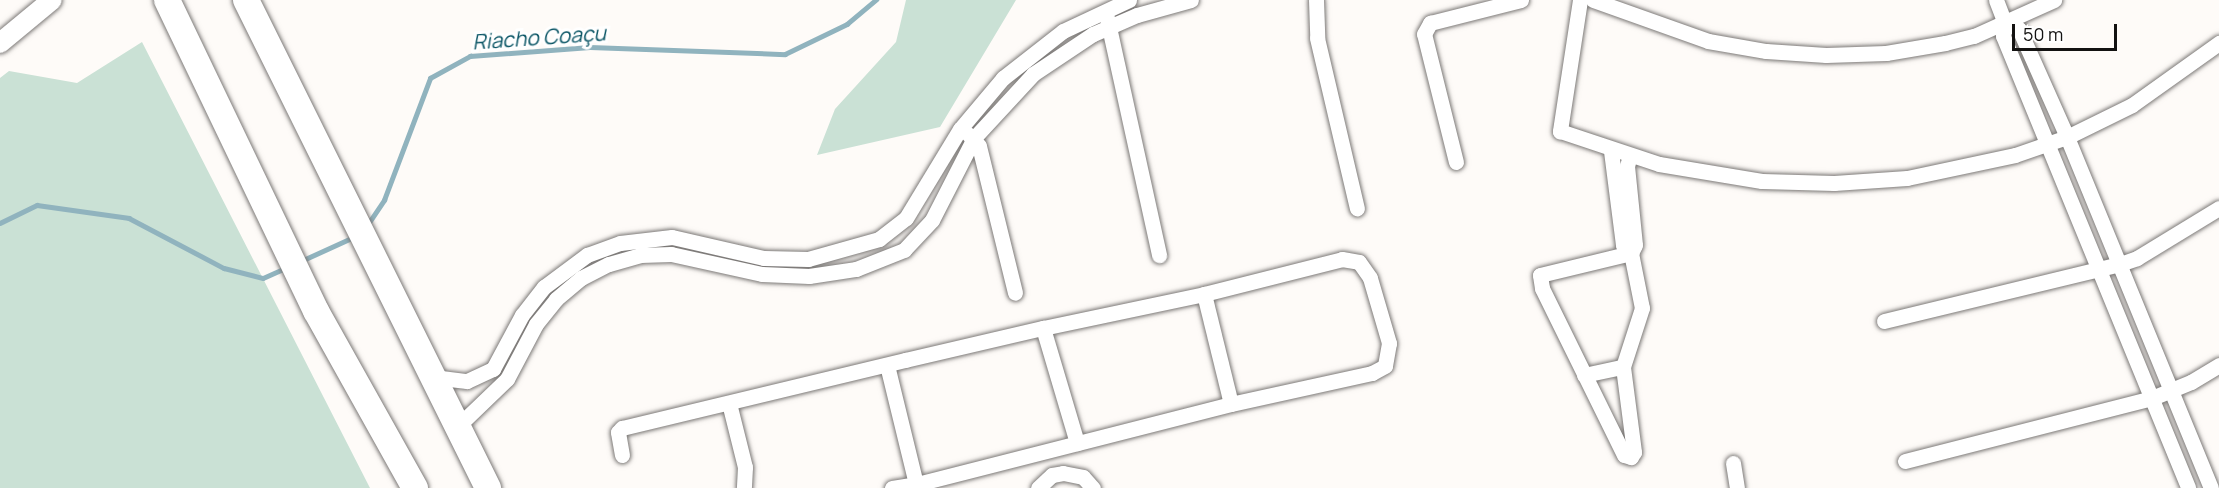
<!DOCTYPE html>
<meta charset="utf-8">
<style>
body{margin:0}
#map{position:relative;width:2219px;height:488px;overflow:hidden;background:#fefbf8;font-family:Manrope,sans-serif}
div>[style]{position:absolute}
.green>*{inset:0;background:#cae1d5}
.stream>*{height:4.5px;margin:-2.25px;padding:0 2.25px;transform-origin:2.25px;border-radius:2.25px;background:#90b3be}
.roads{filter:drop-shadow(0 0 2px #7c7977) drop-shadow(0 0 2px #7c7977)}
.street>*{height:15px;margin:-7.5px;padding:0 7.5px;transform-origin:7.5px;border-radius:7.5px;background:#fff}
.secondary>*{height:20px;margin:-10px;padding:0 10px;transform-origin:10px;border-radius:10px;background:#fff}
.highway>*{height:26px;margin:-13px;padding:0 13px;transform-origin:13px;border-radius:13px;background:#fff}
span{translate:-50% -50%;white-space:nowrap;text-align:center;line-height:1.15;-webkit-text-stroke:6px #fff;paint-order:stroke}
.water-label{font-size:21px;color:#0a5565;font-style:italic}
.scale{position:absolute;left:2012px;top:24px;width:105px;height:27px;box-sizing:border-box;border:3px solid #131211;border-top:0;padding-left:8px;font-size:18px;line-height:21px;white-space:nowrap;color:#131211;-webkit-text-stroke:4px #fff;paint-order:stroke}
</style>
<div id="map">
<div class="green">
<div style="clip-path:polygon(906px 0,1016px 0,940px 127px,817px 155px,835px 109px,896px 42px)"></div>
<div style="clip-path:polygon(142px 42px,370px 488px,0 488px,0 78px,9px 71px,77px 83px)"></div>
</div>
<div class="stream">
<div style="left:0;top:223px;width:41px;rotate:-25.9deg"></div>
<div style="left:37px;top:205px;width:93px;rotate:8deg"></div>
<div style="left:129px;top:218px;width:107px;rotate:27.8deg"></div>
<div style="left:224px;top:268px;width:40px;rotate:14.4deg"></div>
<div style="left:263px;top:278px;width:24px;rotate:-24deg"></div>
<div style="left:368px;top:224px;width:29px;rotate:-56deg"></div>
<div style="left:384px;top:200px;width:130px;rotate:-69.3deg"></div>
<div style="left:430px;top:78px;width:46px;rotate:-28.8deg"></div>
<div style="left:470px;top:56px;width:120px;rotate:-4.3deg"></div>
<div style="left:590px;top:47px;width:195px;rotate:2.1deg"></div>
<div style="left:785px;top:54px;width:69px;rotate:-25.8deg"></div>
<div style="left:847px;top:24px;width:38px;rotate:-40deg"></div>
<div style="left:301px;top:261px;width:58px;rotate:-24.4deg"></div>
</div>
<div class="roads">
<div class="street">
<div style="left:1316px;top:0;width:38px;rotate:88deg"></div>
<div style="left:1317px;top:38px;width:175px;rotate:76.8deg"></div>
<div style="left:1580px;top:0;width:133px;rotate:98.7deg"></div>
<div style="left:1560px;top:131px;width:104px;rotate:18.4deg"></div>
<div style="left:1659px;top:164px;width:104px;rotate:9.4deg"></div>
<div style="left:1762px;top:181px;width:72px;rotate:1.6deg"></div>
<div style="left:1834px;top:183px;width:73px;rotate:-3.9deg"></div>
<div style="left:1907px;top:178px;width:110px;rotate:-12deg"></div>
<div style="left:2015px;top:155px;width:55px;rotate:-19.1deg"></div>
<div style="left:2067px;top:137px;width:72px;rotate:-26.2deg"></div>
<div style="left:2132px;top:105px;width:107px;rotate:-35.5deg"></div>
<div style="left:1593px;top:0;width:122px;rotate:19.6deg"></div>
<div style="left:1708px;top:41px;width:59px;rotate:9.8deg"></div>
<div style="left:1766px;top:51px;width:60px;rotate:3.8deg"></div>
<div style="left:1826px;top:55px;width:60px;rotate:-1.9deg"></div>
<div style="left:1886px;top:53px;width:60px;rotate:-9.6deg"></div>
<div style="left:1945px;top:43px;width:30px;rotate:-14deg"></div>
<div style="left:1974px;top:36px;width:88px;rotate:-24.2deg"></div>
<div style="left:1996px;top:0;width:25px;rotate:69deg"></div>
<div style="left:2005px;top:23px;width:13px;rotate:99deg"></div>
<div style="left:2003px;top:36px;width:488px;rotate:67.7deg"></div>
<div style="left:1107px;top:18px;width:243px;rotate:77.6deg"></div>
<div style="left:2005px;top:23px;width:15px;rotate:23deg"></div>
<div style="left:2019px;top:29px;width:118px;rotate:66deg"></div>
<div style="left:2067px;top:137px;width:379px;rotate:67.7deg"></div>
<div style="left:968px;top:134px;width:16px;rotate:47deg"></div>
<div style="left:979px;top:146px;width:151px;rotate:76.2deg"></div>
<div style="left:1611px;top:151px;width:95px;rotate:82.7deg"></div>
<div style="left:1623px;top:245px;width:11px;rotate:45deg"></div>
<div style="left:1630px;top:155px;width:11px;rotate:105deg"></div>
<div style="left:1627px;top:166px;width:79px;rotate:84.2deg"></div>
<div style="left:1635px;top:245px;width:9px;rotate:117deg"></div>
<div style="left:1631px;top:253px;width:56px;rotate:78.7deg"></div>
<div style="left:1642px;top:308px;width:62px;rotate:107.9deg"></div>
<div style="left:1623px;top:367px;width:86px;rotate:82.6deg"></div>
<div style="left:1634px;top:452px;width:6px;rotate:121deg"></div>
<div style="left:1631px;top:457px;width:7px;rotate:-164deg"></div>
<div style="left:1624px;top:455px;width:186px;rotate:-116.2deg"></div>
<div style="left:1542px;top:288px;width:13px;rotate:-99deg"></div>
<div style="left:1540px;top:275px;width:94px;rotate:-13.6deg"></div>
<div style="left:1456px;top:162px;width:132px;rotate:-104deg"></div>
<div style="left:1424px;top:34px;width:13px;rotate:-61deg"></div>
<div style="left:1430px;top:23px;width:94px;rotate:-14.2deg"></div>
<div style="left:1204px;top:294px;width:113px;rotate:76.2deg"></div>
<div style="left:1884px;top:321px;width:243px;rotate:-13.6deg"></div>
<div style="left:2120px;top:264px;width:18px;rotate:-19deg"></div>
<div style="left:2137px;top:258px;width:96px;rotate:-31.4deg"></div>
<div style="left:1043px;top:328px;width:120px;rotate:73.5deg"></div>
<div style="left:1584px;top:375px;width:40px;rotate:-12deg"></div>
<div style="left:433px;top:377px;width:34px;rotate:7deg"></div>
<div style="left:467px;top:381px;width:29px;rotate:-25deg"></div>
<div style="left:493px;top:369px;width:61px;rotate:-61.8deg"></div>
<div style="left:522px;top:315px;width:36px;rotate:-52deg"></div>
<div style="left:544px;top:287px;width:54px;rotate:-36.7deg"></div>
<div style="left:587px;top:255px;width:35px;rotate:-20deg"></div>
<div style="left:620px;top:243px;width:52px;rotate:-6.6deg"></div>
<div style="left:672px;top:237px;width:94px;rotate:12.9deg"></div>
<div style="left:764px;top:258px;width:44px;rotate:1.3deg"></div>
<div style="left:808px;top:259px;width:74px;rotate:-15.7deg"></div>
<div style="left:879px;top:239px;width:34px;rotate:-38deg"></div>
<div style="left:906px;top:218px;width:104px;rotate:-58.8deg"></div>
<div style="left:960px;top:129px;width:67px;rotate:-49.9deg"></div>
<div style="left:1003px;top:78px;width:76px;rotate:-38.1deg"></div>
<div style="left:1063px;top:31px;width:73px;rotate:-25.2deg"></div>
<div style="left:729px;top:403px;width:66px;rotate:76deg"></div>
<div style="left:745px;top:467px;width:21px;rotate:93deg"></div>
<div style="left:458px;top:426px;width:68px;rotate:-43.8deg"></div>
<div style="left:507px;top:379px;width:62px;rotate:-62.2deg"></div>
<div style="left:536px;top:324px;width:32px;rotate:-51deg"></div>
<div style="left:556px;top:299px;width:33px;rotate:-40deg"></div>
<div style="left:581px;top:278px;width:31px;rotate:-27deg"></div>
<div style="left:609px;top:264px;width:32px;rotate:-16deg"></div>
<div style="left:640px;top:255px;width:31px;rotate:-2deg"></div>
<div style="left:671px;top:254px;width:93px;rotate:12.4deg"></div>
<div style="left:762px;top:274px;width:47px;rotate:2.4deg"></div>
<div style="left:809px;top:276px;width:48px;rotate:-8.5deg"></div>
<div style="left:856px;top:269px;width:52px;rotate:-21.6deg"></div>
<div style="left:904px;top:250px;width:41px;rotate:-47deg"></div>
<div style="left:932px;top:220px;width:92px;rotate:-62.9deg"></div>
<div style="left:974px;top:138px;width:87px;rotate:-47.3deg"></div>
<div style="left:1033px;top:74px;width:72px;rotate:-33.7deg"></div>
<div style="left:1093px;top:34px;width:48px;rotate:-23.4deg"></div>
<div style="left:1137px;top:15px;width:56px;rotate:-15.5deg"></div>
<div style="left:622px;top:455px;width:23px;rotate:-100deg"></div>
<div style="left:618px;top:432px;width:6px;rotate:-45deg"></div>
<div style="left:622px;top:428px;width:291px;rotate:-13.5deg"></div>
<div style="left:905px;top:360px;width:142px;rotate:-13.1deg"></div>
<div style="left:1043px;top:328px;width:165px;rotate:-11.9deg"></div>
<div style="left:1204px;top:294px;width:142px;rotate:-14.2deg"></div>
<div style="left:1342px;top:259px;width:17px;rotate:10deg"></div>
<div style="left:1359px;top:262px;width:19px;rotate:55deg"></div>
<div style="left:1370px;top:278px;width:68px;rotate:73.7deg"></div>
<div style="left:1389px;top:343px;width:23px;rotate:100deg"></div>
<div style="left:1385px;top:366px;width:15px;rotate:152deg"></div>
<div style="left:1372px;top:373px;width:144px;rotate:167.6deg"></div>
<div style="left:1231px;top:404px;width:325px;rotate:165.7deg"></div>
<div style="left:916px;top:484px;width:122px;rotate:-103.7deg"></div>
<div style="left:1905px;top:461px;width:255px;rotate:-14.3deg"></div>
<div style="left:2152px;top:398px;width:42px;rotate:-22.3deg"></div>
<div style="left:2191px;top:382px;width:33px;rotate:-31deg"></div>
<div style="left:1733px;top:463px;width:25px;rotate:81deg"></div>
<div style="left:892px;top:488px;width:24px;rotate:-9deg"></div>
<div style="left:1038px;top:488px;width:19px;rotate:-43deg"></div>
<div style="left:1052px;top:475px;width:11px;rotate:-10deg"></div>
<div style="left:1063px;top:473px;width:20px;rotate:11deg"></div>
<div style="left:1083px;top:477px;width:15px;rotate:48deg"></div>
</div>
<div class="secondary">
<div style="left:0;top:43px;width:67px;rotate:-39.6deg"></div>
</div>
<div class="highway">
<div style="left:167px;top:0;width:345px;rotate:64.4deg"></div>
<div style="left:316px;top:311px;width:203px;rotate:60.8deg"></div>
<div style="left:246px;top:0;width:545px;rotate:63.62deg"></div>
</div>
</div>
<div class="water-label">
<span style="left:539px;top:37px;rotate:-4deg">Riacho Coaçu</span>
</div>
<div class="scale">50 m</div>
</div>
